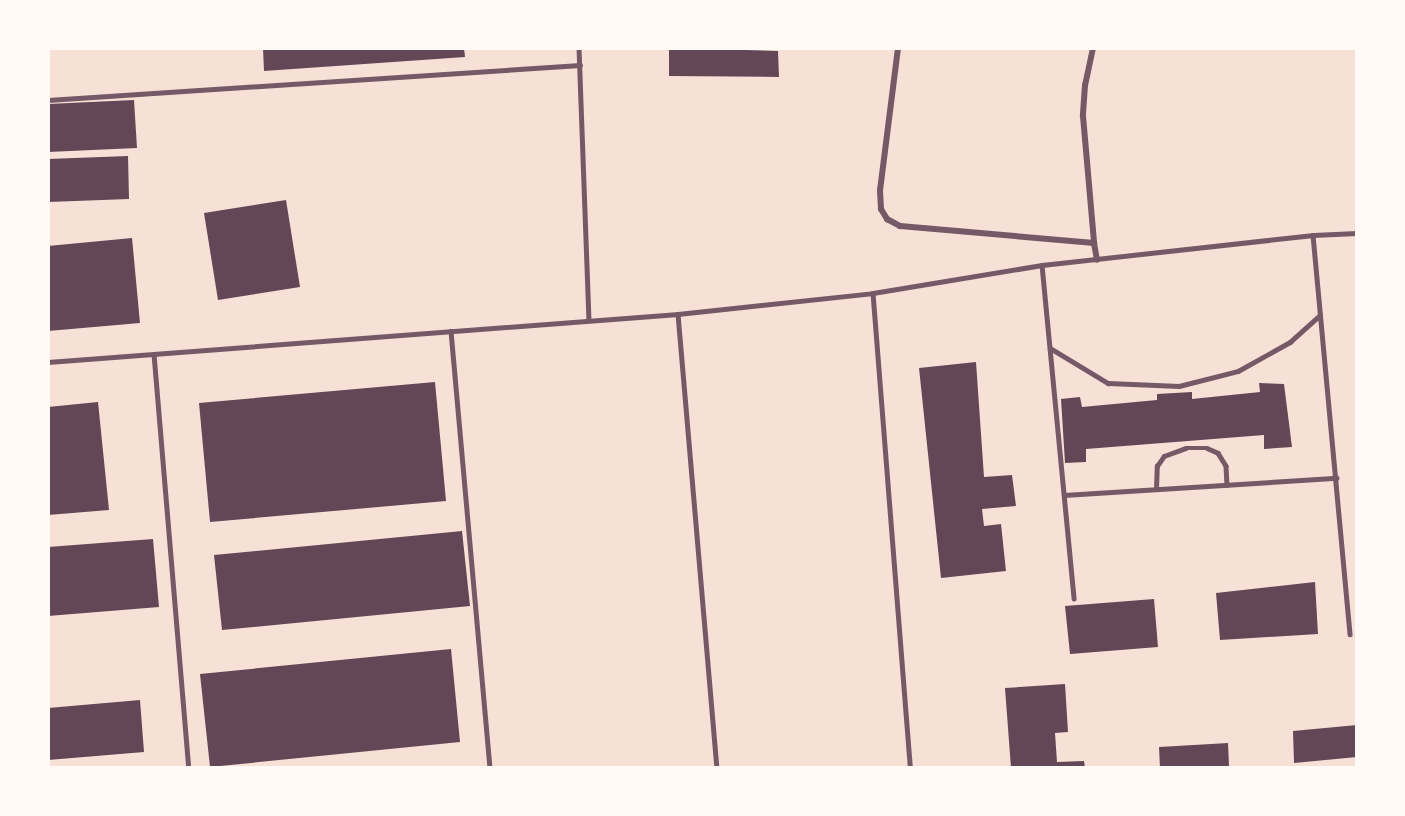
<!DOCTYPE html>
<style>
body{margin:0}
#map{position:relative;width:1405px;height:816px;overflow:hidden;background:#f7e1d7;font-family:"Sofia Sans Condensed",sans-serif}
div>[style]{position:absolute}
.building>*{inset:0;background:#644757}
.service>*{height:4.5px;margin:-2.25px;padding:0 2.25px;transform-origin:2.25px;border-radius:2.25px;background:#755966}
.minor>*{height:6px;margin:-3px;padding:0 3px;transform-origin:3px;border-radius:3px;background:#755966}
span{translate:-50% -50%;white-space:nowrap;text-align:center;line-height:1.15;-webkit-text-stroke:4.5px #fffaf5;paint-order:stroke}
.frame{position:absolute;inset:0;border:50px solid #fffaf5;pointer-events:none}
</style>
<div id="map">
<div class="building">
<div style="clip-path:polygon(263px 48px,464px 48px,465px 57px,264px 71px)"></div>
<div style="clip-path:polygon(669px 48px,778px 51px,779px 77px,669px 76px)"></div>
<div style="clip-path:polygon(134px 100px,137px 148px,48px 152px,48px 104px)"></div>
<div style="clip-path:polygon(128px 156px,129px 199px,48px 202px,48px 159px)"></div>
<div style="clip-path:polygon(286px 200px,300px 287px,218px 300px,204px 213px)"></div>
<div style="clip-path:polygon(132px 238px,140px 323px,48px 331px,48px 246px)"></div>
<div style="clip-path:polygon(976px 362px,984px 477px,1012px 475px,1016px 506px,982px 509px,984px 526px,1001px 524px,1006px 571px,941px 578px,919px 368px)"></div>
<div style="clip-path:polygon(435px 382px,446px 501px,210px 522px,199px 403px)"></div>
<div style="clip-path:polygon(1259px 383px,1284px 384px,1292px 447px,1264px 449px,1264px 435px,1086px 449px,1086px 462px,1065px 463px,1061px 399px,1080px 397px,1082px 407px,1157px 400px,1157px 394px,1192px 392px,1192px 399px,1260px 392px)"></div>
<div style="clip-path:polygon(98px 402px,109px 510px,48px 515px,48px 407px)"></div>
<div style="clip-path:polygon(462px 531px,470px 606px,222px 630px,214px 555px)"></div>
<div style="clip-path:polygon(153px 539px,159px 607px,48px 616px,48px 547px)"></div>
<div style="clip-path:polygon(1315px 582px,1318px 634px,1220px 640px,1216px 593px)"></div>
<div style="clip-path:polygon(1154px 599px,1158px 647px,1070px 654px,1065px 606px)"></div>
<div style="clip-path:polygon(451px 649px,460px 742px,210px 767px,200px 674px)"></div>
<div style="clip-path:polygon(1065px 684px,1068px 732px,1055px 733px,1057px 762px,1084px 761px,1085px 768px,1011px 768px,1005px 688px)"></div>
<div style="clip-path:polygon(140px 700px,144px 752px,48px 760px,48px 708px)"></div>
<div style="clip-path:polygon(1357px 725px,1357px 757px,1294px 763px,1293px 731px)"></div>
<div style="clip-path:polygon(1228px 743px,1229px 766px,1160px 768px,1159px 747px)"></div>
</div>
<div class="service">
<div style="left:579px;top:48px;width:272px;rotate:87.9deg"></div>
<div style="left:48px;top:100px;width:533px;rotate:-3.76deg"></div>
<div style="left:1313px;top:235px;width:401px;rotate:84.7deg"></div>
<div style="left:1042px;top:265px;width:335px;rotate:84.5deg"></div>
<div style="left:873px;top:293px;width:476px;rotate:85.5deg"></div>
<div style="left:678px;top:314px;width:456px;rotate:85.1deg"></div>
<div style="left:451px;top:331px;width:439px;rotate:84.9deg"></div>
<div style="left:1050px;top:348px;width:68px;rotate:31.1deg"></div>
<div style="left:1108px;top:383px;width:71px;rotate:2.4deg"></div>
<div style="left:1179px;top:386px;width:61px;rotate:-14.3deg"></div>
<div style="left:1238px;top:371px;width:60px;rotate:-29.1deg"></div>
<div style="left:1290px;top:342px;width:40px;rotate:-42deg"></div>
<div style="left:154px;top:354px;width:415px;rotate:85.2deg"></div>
<div style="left:48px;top:362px;width:632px;rotate:-4.36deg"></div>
<div style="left:678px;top:314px;width:196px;rotate:-6.1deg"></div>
<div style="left:873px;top:293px;width:171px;rotate:-9.4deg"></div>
<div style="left:1042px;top:265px;width:273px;rotate:-6.3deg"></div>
<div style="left:1313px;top:235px;width:44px;rotate:-2.6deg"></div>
<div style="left:1156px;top:489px;width:23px;rotate:-88deg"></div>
<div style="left:1157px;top:466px;width:12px;rotate:-55deg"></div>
<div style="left:1164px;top:456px;width:23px;rotate:-20deg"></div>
<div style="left:1186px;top:448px;width:21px"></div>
<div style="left:1207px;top:448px;width:12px;rotate:24deg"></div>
<div style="left:1218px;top:453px;width:15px;rotate:58deg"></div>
<div style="left:1226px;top:466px;width:19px;rotate:87deg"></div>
<div style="left:1064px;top:495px;width:273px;rotate:-3.6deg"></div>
</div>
<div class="minor">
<div style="left:898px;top:48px;width:143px;rotate:97.2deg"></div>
<div style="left:880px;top:190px;width:19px;rotate:87deg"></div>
<div style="left:881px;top:209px;width:12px;rotate:59deg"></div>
<div style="left:887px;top:219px;width:15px;rotate:28deg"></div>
<div style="left:900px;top:226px;width:195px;rotate:5deg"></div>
<div style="left:1093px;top:48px;width:38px;rotate:102deg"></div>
<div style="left:1085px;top:85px;width:31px;rotate:94deg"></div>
<div style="left:1083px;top:116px;width:127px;rotate:85deg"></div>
<div style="left:1094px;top:243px;width:17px;rotate:80deg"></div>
</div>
<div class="frame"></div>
</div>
